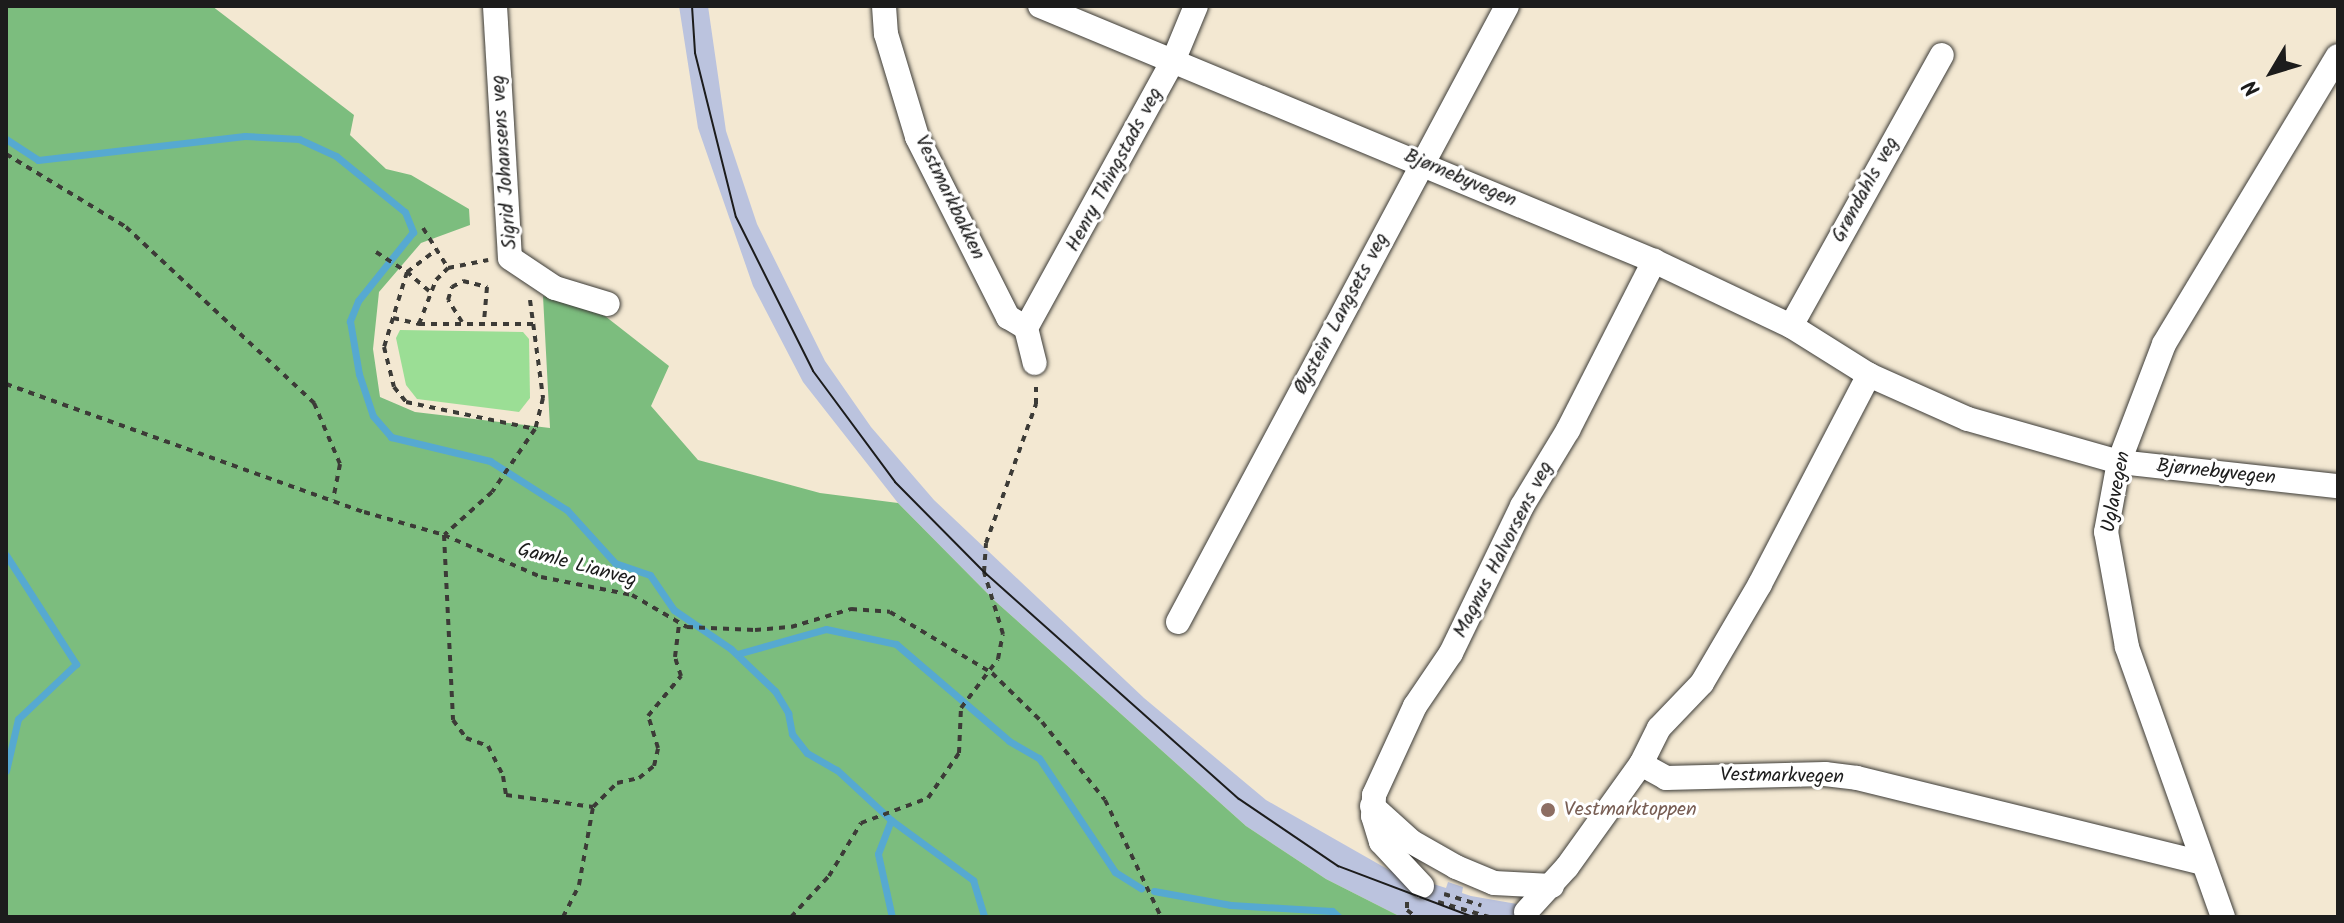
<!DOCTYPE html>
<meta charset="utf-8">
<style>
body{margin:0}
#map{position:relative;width:2344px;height:923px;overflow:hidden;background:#f3e8d2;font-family:Kalam,sans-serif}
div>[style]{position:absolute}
.industrial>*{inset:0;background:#bbc3de}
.green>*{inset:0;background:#9bde95}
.forest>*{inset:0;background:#7cbd7e}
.stream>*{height:7px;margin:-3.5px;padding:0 3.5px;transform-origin:3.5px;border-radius:3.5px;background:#56a9d1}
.path>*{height:4px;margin-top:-2px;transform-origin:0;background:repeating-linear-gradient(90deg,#3c3b37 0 6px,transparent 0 12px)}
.roads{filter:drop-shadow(0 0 2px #3c3b37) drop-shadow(0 0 2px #3c3b37)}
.minor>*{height:24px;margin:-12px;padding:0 12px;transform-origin:12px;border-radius:12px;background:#fff}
.tram>*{height:2px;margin:-1px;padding:0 1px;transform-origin:1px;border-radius:1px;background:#1c1c1c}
.dots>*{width:22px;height:22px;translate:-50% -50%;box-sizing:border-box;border:4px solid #fff;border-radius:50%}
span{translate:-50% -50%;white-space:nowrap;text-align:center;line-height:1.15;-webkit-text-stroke:6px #fff;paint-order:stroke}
.street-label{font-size:20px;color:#1c1c1c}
.education-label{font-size:20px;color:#785e54}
.left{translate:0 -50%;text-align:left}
.frame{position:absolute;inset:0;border:8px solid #1c1c1c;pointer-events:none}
.north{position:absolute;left:2232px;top:32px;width:80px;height:80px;-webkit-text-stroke:6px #fff;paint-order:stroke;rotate:232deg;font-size:22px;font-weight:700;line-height:32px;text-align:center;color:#1c1c1c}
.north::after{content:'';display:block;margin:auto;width:28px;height:36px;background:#1c1c1c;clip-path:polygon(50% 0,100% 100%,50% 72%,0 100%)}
</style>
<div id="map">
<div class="industrial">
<div style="clip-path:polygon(679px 6px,708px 6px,726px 131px,757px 224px,825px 361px,871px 427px,934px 500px,1144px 698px,1266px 800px,1389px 870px,1446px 888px,1448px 882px,1463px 887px,1462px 893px,1471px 896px,1517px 904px,1529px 917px,1401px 917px,1326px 879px,1246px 826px,995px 601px,898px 503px,803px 382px,753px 286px,698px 128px)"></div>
</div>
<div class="green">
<div style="clip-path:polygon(400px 330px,523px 332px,529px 339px,530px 398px,519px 412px,417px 399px,406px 385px,396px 338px)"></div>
</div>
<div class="forest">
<div style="clip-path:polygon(6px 6px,212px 6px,354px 115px,350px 135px,386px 169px,411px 175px,469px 209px,470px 225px,421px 243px,379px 292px,373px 349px,380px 397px,415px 412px,550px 428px,543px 296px,605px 316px,669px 366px,651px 406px,698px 460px,820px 493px,898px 503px,995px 601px,1246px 826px,1326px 879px,1401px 917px,6px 917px)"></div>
</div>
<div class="stream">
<div style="left:6px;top:139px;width:38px;rotate:33deg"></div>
<div style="left:38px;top:160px;width:208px;rotate:-6.6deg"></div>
<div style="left:245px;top:136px;width:54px;rotate:3.2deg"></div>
<div style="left:299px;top:139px;width:41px;rotate:24.7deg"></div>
<div style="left:336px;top:156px;width:89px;rotate:39.1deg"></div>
<div style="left:405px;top:212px;width:22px;rotate:68deg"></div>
<div style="left:413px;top:232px;width:88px;rotate:128.6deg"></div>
<div style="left:358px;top:301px;width:22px;rotate:112deg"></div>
<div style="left:350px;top:321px;width:54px;rotate:80.4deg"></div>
<div style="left:359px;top:374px;width:44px;rotate:71.6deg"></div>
<div style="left:373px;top:416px;width:28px;rotate:49deg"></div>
<div style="left:391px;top:437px;width:102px;rotate:13.6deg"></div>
<div style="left:490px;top:461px;width:91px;rotate:32.5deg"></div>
<div style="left:567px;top:510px;width:72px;rotate:47.8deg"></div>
<div style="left:615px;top:563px;width:37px;rotate:19deg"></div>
<div style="left:650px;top:575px;width:42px;rotate:55.6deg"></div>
<div style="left:674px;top:610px;width:69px;rotate:34.4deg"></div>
<div style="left:731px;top:649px;width:61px;rotate:43.7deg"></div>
<div style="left:775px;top:691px;width:26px;rotate:59deg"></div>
<div style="left:788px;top:713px;width:21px;rotate:79deg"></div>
<div style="left:792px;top:734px;width:24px;rotate:52deg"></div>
<div style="left:807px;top:753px;width:34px;rotate:30deg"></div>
<div style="left:837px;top:770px;width:74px;rotate:42.8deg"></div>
<div style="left:891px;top:820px;width:36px;rotate:111deg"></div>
<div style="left:878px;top:854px;width:65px;rotate:77.5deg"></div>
<div style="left:6px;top:555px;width:130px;rotate:57.3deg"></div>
<div style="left:76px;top:664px;width:80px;rotate:136.5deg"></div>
<div style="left:18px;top:719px;width:53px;rotate:103deg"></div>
<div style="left:737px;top:654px;width:92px;rotate:-15.7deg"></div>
<div style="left:826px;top:629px;width:72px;rotate:12.1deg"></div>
<div style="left:896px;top:644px;width:149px;rotate:40.6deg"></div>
<div style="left:1009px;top:741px;width:34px;rotate:30deg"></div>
<div style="left:1039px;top:758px;width:137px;rotate:56.3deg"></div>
<div style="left:1115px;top:872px;width:31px;rotate:32deg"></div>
<div style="left:891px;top:820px;width:102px;rotate:36.2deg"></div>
<div style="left:973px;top:880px;width:39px;rotate:73deg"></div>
<div style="left:1154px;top:891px;width:78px;rotate:10.3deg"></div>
<div style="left:1231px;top:905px;width:101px;rotate:3.4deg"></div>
<div style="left:1332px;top:911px;width:9px;rotate:41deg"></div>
</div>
<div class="path">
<div style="left:6px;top:154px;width:140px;rotate:31.3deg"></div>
<div style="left:126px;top:227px;width:258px;rotate:43.1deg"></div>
<div style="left:314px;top:403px;width:66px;rotate:66.9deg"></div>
<div style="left:340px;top:464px;width:36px;rotate:101deg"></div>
<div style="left:423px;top:228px;width:47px;rotate:58deg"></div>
<div style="left:376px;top:252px;width:37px;rotate:33deg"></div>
<div style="left:407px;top:272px;width:78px;rotate:107deg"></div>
<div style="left:384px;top:347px;width:41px;rotate:76deg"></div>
<div style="left:394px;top:387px;width:19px;rotate:51deg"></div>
<div style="left:406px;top:402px;width:132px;rotate:11.8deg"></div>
<div style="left:429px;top:291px;width:29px;rotate:-139deg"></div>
<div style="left:407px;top:272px;width:36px;rotate:-37deg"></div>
<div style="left:530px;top:300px;width:99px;rotate:82.4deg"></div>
<div style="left:543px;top:398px;width:32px;rotate:104deg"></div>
<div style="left:535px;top:429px;width:76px;rotate:124.3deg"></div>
<div style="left:492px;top:492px;width:64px;rotate:138.1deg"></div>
<div style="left:444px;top:535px;width:185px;rotate:87.2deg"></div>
<div style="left:453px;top:720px;width:22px;rotate:54deg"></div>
<div style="left:466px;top:738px;width:23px;rotate:20deg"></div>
<div style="left:488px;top:746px;width:34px;rotate:63deg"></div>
<div style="left:503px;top:776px;width:19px;rotate:81deg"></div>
<div style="left:506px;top:795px;width:88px;rotate:7.9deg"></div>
<div style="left:393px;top:318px;width:27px;rotate:13deg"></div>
<div style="left:419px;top:324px;width:117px"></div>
<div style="left:462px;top:322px;width:26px;rotate:-122deg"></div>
<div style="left:448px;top:300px;width:14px;rotate:-73deg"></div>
<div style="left:452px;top:287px;width:13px;rotate:-29deg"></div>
<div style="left:463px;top:281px;width:25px;rotate:14deg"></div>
<div style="left:487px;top:287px;width:35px;rotate:95deg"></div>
<div style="left:419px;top:324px;width:47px;rotate:-68.9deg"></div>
<div style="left:436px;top:280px;width:17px;rotate:-45deg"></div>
<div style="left:448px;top:268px;width:41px;rotate:-11.3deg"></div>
<div style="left:6px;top:384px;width:380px;rotate:19.7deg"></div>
<div style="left:364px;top:512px;width:83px;rotate:16deg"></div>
<div style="left:444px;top:535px;width:106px;rotate:23.4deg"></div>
<div style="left:541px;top:577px;width:93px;rotate:11.2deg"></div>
<div style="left:632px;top:595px;width:64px;rotate:30.2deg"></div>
<div style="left:687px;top:627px;width:68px;rotate:2.5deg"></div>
<div style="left:755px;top:630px;width:36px;rotate:-5deg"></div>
<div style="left:791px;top:627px;width:63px;rotate:-16.7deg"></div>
<div style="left:851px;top:609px;width:39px;rotate:4deg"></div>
<div style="left:890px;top:612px;width:119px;rotate:30.9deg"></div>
<div style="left:992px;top:673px;width:70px;rotate:44.4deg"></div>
<div style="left:1042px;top:722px;width:100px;rotate:51.1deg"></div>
<div style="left:1105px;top:800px;width:130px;rotate:64.4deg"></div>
<div style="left:1444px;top:894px;width:39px;rotate:17deg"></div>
<div style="left:1407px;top:902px;width:8px;rotate:90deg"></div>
<div style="left:1407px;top:910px;width:11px;rotate:38deg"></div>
<div style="left:1438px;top:902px;width:53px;rotate:16.4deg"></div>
<div style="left:563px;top:917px;width:36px;rotate:-63deg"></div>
<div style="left:579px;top:885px;width:79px;rotate:-79.8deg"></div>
<div style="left:593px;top:807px;width:34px;rotate:-45deg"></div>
<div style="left:617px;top:783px;width:23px;rotate:-13deg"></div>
<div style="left:639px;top:778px;width:19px;rotate:-39deg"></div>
<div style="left:654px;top:766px;width:18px;rotate:-77deg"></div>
<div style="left:658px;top:748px;width:34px;rotate:-107deg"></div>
<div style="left:648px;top:716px;width:52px;rotate:-50.5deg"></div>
<div style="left:681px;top:676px;width:20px;rotate:-108deg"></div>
<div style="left:675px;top:657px;width:33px;rotate:-83deg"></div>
<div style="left:791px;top:917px;width:56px;rotate:-47.2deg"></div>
<div style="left:829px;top:876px;width:62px;rotate:-58.9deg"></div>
<div style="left:861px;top:823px;width:72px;rotate:-20.5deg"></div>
<div style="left:928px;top:798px;width:55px;rotate:-55.4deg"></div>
<div style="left:959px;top:753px;width:45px;rotate:-87.5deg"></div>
<div style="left:961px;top:708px;width:61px;rotate:-52.9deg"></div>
<div style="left:998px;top:659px;width:25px;rotate:-79deg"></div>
<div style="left:1003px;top:634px;width:65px;rotate:-107deg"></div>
<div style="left:984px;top:572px;width:29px;rotate:-86deg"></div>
<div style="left:986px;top:543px;width:148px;rotate:-70.2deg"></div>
<div style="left:1036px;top:404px;width:17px;rotate:-90deg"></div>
</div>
<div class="roads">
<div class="minor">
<div style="left:495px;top:6px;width:252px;rotate:86.6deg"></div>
<div style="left:510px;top:258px;width:54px;rotate:33.7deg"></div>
<div style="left:555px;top:288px;width:55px;rotate:16.8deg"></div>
<div style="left:884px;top:6px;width:28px;rotate:86deg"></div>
<div style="left:886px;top:34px;width:108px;rotate:73.2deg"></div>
<div style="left:917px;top:137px;width:202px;rotate:63.2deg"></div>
<div style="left:1008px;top:317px;width:21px;rotate:31deg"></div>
<div style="left:1040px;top:6px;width:665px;rotate:22.55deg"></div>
<div style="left:1654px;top:261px;width:152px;rotate:25.4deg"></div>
<div style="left:1791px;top:326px;width:92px;rotate:32.1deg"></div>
<div style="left:1869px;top:375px;width:108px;rotate:24deg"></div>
<div style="left:1968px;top:419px;width:157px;rotate:15.9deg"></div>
<div style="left:2119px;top:462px;width:220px;rotate:6.3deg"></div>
<div style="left:1791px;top:326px;width:310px;rotate:-60.9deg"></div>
<div style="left:1026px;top:328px;width:307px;rotate:-61.2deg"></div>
<div style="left:1174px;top:59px;width:57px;rotate:-67.5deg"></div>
<div style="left:1026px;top:328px;width:36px;rotate:76deg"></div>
<div style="left:1178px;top:622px;width:698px;rotate:-61.89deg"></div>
<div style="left:1641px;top:764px;width:40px;rotate:-63.4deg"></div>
<div style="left:1659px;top:728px;width:62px;rotate:-46.3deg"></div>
<div style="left:1702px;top:683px;width:115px;rotate:-59.6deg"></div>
<div style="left:1760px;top:584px;width:236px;rotate:-62.5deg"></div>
<div style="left:1372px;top:806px;width:54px;rotate:42deg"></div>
<div style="left:1412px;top:842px;width:51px;rotate:29.6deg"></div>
<div style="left:1456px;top:867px;width:41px;rotate:22.8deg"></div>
<div style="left:1494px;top:883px;width:58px;rotate:3deg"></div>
<div style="left:1422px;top:886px;width:60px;rotate:-133deg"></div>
<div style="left:1381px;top:842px;width:27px;rotate:-107deg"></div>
<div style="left:1373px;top:816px;width:21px;rotate:-87deg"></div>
<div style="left:1374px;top:795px;width:98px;rotate:-65.3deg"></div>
<div style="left:1415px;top:706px;width:64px;rotate:-55.8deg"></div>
<div style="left:1451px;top:653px;width:163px;rotate:-64.2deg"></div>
<div style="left:1522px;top:506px;width:89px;rotate:-58.8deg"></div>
<div style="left:1568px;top:430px;width:190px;rotate:-63deg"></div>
<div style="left:1526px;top:912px;width:61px;rotate:-47.7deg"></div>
<div style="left:1567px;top:867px;width:127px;rotate:-54.3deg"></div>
<div style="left:1641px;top:764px;width:29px;rotate:29deg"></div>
<div style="left:1666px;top:778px;width:159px;rotate:-1.4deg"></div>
<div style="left:1825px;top:774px;width:32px;rotate:7deg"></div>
<div style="left:1857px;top:778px;width:355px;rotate:13.8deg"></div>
<div style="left:2223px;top:917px;width:287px;rotate:-109.6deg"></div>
<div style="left:2127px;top:647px;width:117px;rotate:-100.3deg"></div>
<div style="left:2106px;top:532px;width:71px;rotate:-79.5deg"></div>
<div style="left:2119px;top:462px;width:126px;rotate:-69.1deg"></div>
<div style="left:2164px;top:344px;width:336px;rotate:-58.9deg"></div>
</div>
</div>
<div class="tram">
<div style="left:692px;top:6px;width:47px;rotate:86.3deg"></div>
<div style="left:695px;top:53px;width:169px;rotate:76deg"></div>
<div style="left:736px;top:217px;width:172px;rotate:63.4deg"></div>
<div style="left:813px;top:371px;width:138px;rotate:53.5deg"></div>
<div style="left:895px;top:482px;width:127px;rotate:45.3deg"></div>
<div style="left:984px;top:572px;width:341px;rotate:41.7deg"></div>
<div style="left:1239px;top:799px;width:120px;rotate:34.1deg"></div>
<div style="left:1338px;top:866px;width:144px;rotate:20.7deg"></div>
</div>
<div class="dots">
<div style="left:1548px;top:810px;background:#8d6e63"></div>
</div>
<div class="street-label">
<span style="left:505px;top:162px;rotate:-94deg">Sigrid Johansens veg</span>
<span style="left:1115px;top:170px;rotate:-62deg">Henry Thingstads veg</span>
<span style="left:1460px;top:179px;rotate:23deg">Bjørnebyvegen</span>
<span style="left:1866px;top:190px;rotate:-61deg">Grøndahls veg</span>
<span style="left:949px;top:198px;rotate:64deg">Vestmarkbakken</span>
<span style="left:1342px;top:314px;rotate:-62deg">Øystein Langsets veg</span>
<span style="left:2216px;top:473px;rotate:6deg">Bjørnebyvegen</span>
<span style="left:2117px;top:492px;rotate:-79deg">Uglavegen</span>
<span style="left:1504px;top:550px;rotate:-63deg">Magnus Halvorsens veg</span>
<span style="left:577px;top:566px;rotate:15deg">Gamle Lianveg</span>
<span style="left:1782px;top:777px;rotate:1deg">Vestmarkvegen</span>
</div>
<div class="education-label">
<span class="left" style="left:1564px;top:810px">Vestmarktoppen</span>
</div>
<div class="frame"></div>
<div class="north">N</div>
</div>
